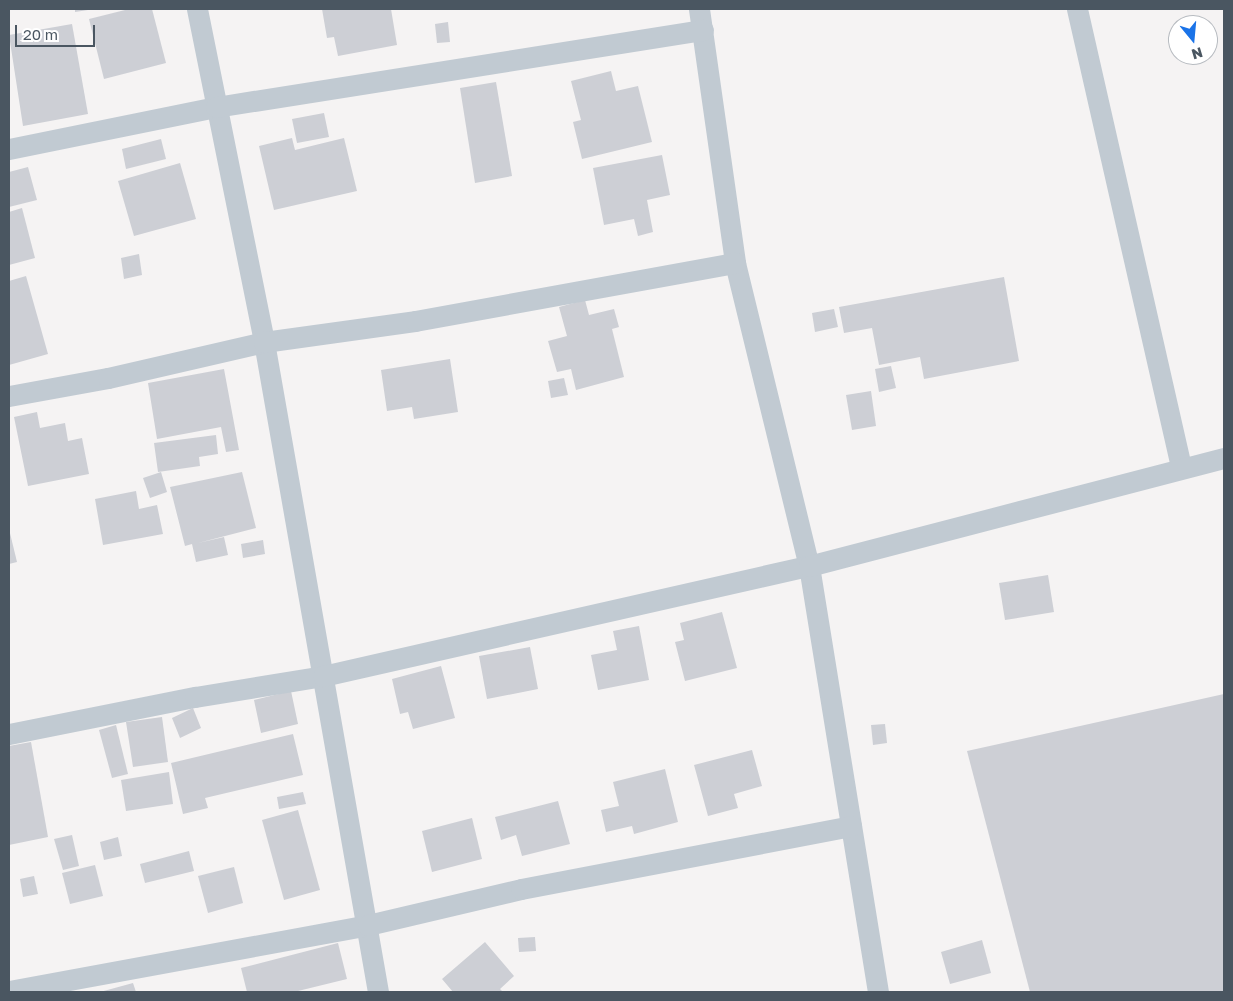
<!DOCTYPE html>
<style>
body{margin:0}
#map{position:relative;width:1233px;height:1001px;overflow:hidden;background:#f5f3f3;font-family:"Golos Text",sans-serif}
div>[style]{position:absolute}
.building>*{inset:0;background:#cdcfd5}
.minor>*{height:21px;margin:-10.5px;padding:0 10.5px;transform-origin:10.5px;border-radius:10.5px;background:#c1cad2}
span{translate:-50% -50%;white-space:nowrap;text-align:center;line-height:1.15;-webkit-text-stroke:5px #fff;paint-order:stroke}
.frame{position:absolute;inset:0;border:10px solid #4a5661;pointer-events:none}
.north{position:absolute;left:1168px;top:15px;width:50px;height:50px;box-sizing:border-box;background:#fff;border:1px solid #b7bbc0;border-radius:50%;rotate:163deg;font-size:14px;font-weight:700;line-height:20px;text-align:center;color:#4a5661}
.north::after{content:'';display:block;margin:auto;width:18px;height:22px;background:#1a73e8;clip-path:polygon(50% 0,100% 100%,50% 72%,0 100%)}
.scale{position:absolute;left:15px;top:25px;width:80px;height:22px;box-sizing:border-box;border:2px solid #4a5661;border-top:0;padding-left:6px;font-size:15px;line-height:18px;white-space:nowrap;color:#4a5661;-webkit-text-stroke:4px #fff;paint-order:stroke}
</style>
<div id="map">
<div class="building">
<div style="clip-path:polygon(75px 9px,88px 9px,88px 10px,75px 12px)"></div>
<div style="clip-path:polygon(129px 9px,152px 9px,166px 63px,104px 79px,89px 19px)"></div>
<div style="clip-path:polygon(322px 9px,391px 9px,397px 45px,338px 56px,334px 37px,327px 38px)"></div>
<div style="clip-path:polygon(448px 22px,450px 42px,437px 43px,435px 24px)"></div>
<div style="clip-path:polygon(72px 24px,88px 114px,23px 126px,9px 35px)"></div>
<div style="clip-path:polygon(611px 71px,616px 91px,638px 86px,652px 142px,582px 159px,573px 122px,581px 120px,571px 81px)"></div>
<div style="clip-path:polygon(496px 82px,512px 176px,475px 183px,460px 88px)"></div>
<div style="clip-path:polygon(324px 113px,329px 137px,297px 143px,292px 119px)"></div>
<div style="clip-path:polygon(292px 138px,295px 150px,344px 138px,357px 191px,274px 210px,259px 146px)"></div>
<div style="clip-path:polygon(161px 139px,166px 159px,126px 169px,122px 149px)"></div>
<div style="clip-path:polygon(662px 155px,670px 195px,647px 200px,653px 232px,638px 236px,634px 219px,604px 225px,593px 168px)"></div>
<div style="clip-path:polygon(180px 163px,196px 219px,134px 236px,118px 181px)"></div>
<div style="clip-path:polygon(28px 167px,37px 200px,9px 207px,9px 172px)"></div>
<div style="clip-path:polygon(22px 208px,35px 258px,9px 265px,9px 212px)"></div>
<div style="clip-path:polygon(139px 254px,142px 275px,124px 279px,121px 258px)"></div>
<div style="clip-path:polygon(26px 276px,48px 354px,9px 365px,9px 281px)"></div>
<div style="clip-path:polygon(1004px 277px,1019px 361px,924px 379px,920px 357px,879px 365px,872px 328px,844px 333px,839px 307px)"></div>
<div style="clip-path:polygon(585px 300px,589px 315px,614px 309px,619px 327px,612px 329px,624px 377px,576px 390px,571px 369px,557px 372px,548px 341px,567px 336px,559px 307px)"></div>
<div style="clip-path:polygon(834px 309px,838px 327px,815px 332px,812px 313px)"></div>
<div style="clip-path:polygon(450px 359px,458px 412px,414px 419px,412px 407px,387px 411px,381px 370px)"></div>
<div style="clip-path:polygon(891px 366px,896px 388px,879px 392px,875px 369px)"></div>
<div style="clip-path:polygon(224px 369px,239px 450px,226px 452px,221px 427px,157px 439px,148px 383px)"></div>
<div style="clip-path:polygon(564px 378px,568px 395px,551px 398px,548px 381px)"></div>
<div style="clip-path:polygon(871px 391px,876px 426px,852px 430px,846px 395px)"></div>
<div style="clip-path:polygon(37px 412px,40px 428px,65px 423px,68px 441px,82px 438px,89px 474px,28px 486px,14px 417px)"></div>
<div style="clip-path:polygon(216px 435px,218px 454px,199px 457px,200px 466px,158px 472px,154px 443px)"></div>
<div style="clip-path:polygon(161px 472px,167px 492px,150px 498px,143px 478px)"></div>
<div style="clip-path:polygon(242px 472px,256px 528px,198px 543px,224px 537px,228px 555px,196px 562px,192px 544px,185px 546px,170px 487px)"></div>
<div style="clip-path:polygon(136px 491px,139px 509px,157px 505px,163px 534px,103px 545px,95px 499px)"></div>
<div style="clip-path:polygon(9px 529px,17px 562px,9px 564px)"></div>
<div style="clip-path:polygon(263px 540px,265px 554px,243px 558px,241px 544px)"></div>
<div style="clip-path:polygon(1048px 575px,1054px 612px,1005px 620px,999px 583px)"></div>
<div style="clip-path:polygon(722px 612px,737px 668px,685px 681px,675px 642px,684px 640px,680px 623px)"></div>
<div style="clip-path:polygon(639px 626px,649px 680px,598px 690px,591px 655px,617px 650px,613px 631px)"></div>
<div style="clip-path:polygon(530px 647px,538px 689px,487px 699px,479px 656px)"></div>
<div style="clip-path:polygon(441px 666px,455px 718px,413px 729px,408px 712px,400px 714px,392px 679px)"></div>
<div style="clip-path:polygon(291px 691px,298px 724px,261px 733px,254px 700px)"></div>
<div style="clip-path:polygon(1224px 694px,1224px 992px,1030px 992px,967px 751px)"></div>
<div style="clip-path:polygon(193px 708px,201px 728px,180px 738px,172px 718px)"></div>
<div style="clip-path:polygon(162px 717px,168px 762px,133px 767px,126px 722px)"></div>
<div style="clip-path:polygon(885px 724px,887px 743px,873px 745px,871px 725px)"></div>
<div style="clip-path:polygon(116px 725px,128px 774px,112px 778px,99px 730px)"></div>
<div style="clip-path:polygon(293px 734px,303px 775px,205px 798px,208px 808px,183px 814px,171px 763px)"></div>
<div style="clip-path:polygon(31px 742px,48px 837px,9px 845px,9px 746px)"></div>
<div style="clip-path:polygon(752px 750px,762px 786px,734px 794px,738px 808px,708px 816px,694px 765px)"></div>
<div style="clip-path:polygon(665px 769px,678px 822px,634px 834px,632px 826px,606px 832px,601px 810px,619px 806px,613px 782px)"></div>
<div style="clip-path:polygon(169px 772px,173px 804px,126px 811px,121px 780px)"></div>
<div style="clip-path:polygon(303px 792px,306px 804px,279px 809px,277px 797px)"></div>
<div style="clip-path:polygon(558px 801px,570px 844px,522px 856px,516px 835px,501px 840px,495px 817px)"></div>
<div style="clip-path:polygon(298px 810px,320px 890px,284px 900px,262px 820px)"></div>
<div style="clip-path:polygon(472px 818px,482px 859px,432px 872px,422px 831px)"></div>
<div style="clip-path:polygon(72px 835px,79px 866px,63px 870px,54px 839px)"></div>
<div style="clip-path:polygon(118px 837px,122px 856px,104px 860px,100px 842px)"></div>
<div style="clip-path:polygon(189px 851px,194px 871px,145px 883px,140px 864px)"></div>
<div style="clip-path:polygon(95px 865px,103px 896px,70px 904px,62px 873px)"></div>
<div style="clip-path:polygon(234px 867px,243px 903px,208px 913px,198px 876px)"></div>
<div style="clip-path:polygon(34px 876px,38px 894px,23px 897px,20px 879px)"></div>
<div style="clip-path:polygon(535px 937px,536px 951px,519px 952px,518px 938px)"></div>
<div style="clip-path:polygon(982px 940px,991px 973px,950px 984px,941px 952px)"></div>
<div style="clip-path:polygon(485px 942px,514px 976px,500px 989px,503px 992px,453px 992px,442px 979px)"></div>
<div style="clip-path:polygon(338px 943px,347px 979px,294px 992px,247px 992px,241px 968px)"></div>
<div style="clip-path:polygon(133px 983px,136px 992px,100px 992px)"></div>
</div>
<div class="minor">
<div style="left:197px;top:9px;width:340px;rotate:78.6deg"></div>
<div style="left:264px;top:342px;width:660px;rotate:80.05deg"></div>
<div style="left:699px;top:9px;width:257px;rotate:81.9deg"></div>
<div style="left:735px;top:263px;width:312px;rotate:76.3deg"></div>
<div style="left:809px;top:566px;width:432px;rotate:80.8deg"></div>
<div style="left:1077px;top:9px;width:471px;rotate:77.2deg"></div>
<div style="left:9px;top:149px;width:211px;rotate:-11.5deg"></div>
<div style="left:216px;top:107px;width:493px;rotate:-9deg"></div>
<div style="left:9px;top:396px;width:101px;rotate:-10.3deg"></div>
<div style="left:108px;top:378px;width:160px;rotate:-13deg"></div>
<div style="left:264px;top:342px;width:152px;rotate:-7.9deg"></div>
<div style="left:415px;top:321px;width:325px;rotate:-10.3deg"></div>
<div style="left:9px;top:734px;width:190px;rotate:-11.3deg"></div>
<div style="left:195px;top:697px;width:130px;rotate:-9.3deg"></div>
<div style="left:323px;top:676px;width:498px;rotate:-12.8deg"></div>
<div style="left:809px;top:566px;width:429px;rotate:-14.6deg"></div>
<div style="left:9px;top:991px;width:365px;rotate:-10.4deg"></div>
<div style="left:368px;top:925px;width:157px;rotate:-13.2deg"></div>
<div style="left:521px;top:889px;width:336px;rotate:-10.8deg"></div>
</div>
<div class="frame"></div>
<div class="north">N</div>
<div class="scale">20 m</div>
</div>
